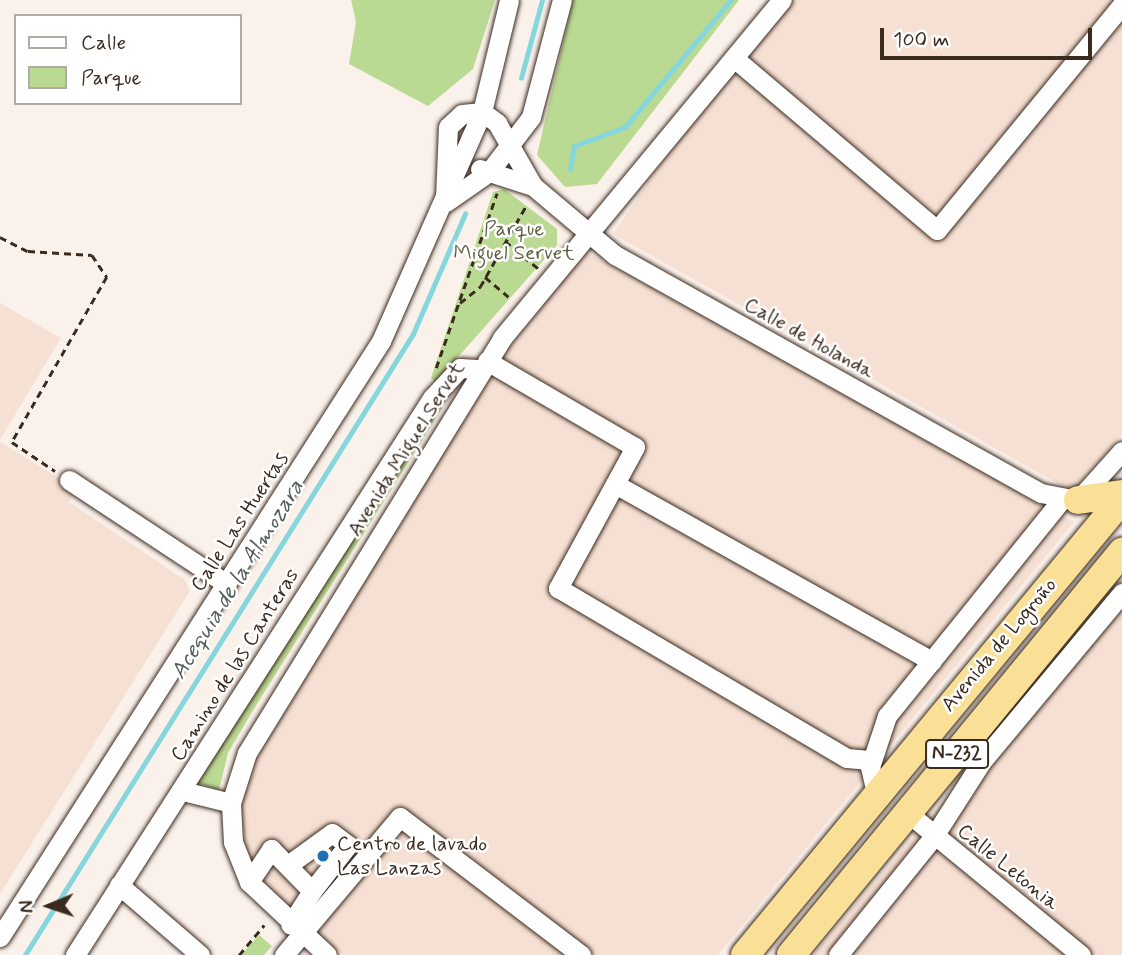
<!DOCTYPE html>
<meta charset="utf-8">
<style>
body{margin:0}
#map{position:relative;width:1122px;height:955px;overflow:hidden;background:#fbf1eb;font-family:Mynerve,sans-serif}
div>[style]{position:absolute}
.built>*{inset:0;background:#f6e0d3}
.green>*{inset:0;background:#bad992}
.stream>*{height:4.5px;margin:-2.25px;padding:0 2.25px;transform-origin:2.25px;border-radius:2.25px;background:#85d6dd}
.path>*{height:2.5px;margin-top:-1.25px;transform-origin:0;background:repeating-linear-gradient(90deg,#3b2a1e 0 7px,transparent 0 12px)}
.roads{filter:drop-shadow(0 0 2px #3b2a1e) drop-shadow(0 0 2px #3b2a1e)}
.minor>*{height:19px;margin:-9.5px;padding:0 9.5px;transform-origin:9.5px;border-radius:9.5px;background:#fff}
.highway>*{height:28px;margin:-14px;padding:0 14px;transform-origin:14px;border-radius:14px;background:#f9e096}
.dots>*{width:19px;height:19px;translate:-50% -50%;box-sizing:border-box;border:4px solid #fff;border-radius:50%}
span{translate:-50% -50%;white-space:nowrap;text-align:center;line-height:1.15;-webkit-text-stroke:5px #fff;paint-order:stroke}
.shield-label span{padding:2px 5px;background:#fff;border:2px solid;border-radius:5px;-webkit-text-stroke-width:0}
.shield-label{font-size:19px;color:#3b2a1e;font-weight:700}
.park-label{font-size:21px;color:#615f41}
.street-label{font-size:21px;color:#3b2a1e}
.poi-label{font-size:21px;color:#3b2a1e}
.left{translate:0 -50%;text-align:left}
.water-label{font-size:23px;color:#515e57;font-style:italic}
.legend{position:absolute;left:14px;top:14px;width:228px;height:91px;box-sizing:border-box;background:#fff;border:2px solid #b1aaa5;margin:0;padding:9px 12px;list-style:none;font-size:21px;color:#3b2a1e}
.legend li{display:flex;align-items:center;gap:14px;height:35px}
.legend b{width:35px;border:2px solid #b1aaa5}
.north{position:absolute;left:14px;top:871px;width:70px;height:70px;-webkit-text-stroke:5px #fff;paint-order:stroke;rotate:268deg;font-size:19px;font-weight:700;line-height:28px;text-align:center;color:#3b2a1e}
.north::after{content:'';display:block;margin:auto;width:24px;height:32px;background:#3b2a1e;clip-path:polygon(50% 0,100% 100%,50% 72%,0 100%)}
.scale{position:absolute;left:880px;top:28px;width:212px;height:32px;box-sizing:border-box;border:4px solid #3b2a1e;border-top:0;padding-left:9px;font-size:21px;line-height:24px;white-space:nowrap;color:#3b2a1e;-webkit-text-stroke:5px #fff;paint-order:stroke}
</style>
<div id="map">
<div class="built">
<div style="clip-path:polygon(772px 0,1122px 0,1122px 434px,1073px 492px,613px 234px)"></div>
<div style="clip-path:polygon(585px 251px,1074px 522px,718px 955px,344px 955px,302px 923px,248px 862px,240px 808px,258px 747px,488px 375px)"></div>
<div style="clip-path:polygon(0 303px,61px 338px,0 440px)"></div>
<div style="clip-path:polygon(0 442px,77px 489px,69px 502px,185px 580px,190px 591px,0 894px)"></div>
<div style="clip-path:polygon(1122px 584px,1122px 955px,813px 955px,987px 750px)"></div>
</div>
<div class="green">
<div style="clip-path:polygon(351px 0,495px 0,473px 69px,428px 106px,349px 64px,356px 22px)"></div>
<div style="clip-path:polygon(573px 0,739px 0,597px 184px,565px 187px,537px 155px)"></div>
<div style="clip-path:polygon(504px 189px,557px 229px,557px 245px,436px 382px,431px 378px,493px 192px)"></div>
<div style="clip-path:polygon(432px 402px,442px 408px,252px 712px,228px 753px,219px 790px,193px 781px)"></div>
<div style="clip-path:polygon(259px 935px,272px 946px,264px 955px,241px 955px)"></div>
</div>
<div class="stream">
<div style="left:521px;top:78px;width:81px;rotate:-74.9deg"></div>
<div style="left:570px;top:169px;width:23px;rotate:-80deg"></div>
<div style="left:574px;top:146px;width:54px;rotate:-20.4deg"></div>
<div style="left:625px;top:127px;width:165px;rotate:-50.2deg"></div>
<div style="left:25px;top:955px;width:732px;rotate:-58deg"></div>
<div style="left:413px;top:334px;width:131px;rotate:-66.6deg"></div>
</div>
<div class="path">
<div style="left:0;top:237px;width:31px;rotate:27deg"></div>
<div style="left:28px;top:251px;width:64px;rotate:3.6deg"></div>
<div style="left:92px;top:255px;width:27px;rotate:56deg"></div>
<div style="left:107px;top:277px;width:190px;rotate:119.9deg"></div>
<div style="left:12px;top:442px;width:52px;rotate:34deg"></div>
<div style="left:505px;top:241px;width:44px;rotate:39.5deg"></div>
<div style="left:485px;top:277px;width:35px;rotate:40deg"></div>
<div style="left:460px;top:303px;width:26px;rotate:-39deg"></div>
<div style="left:480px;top:287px;width:95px;rotate:-60.5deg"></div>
<div style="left:436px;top:368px;width:185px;rotate:-70.8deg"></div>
<div style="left:239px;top:955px;width:39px;rotate:-50deg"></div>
</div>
<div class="roads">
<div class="minor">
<div style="left:734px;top:58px;width:266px;rotate:40.3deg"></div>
<div style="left:937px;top:230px;width:291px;rotate:-50.6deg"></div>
<div style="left:480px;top:169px;width:56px;rotate:17.8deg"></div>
<div style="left:445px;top:198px;width:71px;rotate:-87.6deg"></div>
<div style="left:448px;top:127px;width:19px;rotate:-43deg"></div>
<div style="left:462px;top:114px;width:20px;rotate:-6deg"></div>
<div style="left:482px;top:112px;width:19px;rotate:36deg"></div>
<div style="left:497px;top:123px;width:73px;rotate:60.3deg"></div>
<div style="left:533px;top:186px;width:107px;rotate:40.1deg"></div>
<div style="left:615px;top:255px;width:488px;rotate:29.2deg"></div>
<div style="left:1041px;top:493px;width:38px;rotate:11deg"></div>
<div style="left:1078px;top:500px;width:66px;rotate:-48.1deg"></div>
<div style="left:446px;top:202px;width:52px;rotate:-34.9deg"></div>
<div style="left:489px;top:172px;width:69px;rotate:-52.6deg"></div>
<div style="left:531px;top:117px;width:121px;rotate:-75.2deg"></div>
<div style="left:487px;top:361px;width:171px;rotate:30.2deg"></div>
<div style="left:635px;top:447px;width:161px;rotate:118.6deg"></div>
<div style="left:558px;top:588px;width:335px;rotate:30.5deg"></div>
<div style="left:847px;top:758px;width:25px;rotate:5deg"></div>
<div style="left:69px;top:480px;width:189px;rotate:33.4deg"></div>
<div style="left:615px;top:484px;width:363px;rotate:29.2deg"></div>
<div style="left:183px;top:791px;width:49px;rotate:14deg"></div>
<div style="left:876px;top:793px;width:27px;rotate:-103deg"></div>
<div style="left:870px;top:767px;width:54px;rotate:-71.6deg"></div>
<div style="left:887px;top:716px;width:277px;rotate:-51.1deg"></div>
<div style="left:908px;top:813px;width:224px;rotate:39.4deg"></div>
<div style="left:288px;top:865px;width:54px;rotate:-36deg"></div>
<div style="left:332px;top:833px;width:20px;rotate:37deg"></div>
<div style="left:348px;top:845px;width:58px;rotate:128deg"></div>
<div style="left:249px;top:882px;width:40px;rotate:-56deg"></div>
<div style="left:271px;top:849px;width:59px;rotate:45.7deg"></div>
<div style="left:312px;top:891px;width:40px;rotate:122.9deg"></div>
<div style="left:119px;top:885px;width:107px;rotate:40.8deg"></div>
<div style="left:0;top:937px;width:707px;rotate:-57.41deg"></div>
<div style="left:381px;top:341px;width:250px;rotate:-66.2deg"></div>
<div style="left:482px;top:112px;width:115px;rotate:-76.4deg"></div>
<div style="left:75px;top:955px;width:662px;rotate:-57.34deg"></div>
<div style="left:432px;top:398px;width:41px;rotate:-47deg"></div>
<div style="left:460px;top:368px;width:22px;rotate:3deg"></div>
<div style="left:284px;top:955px;width:180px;rotate:-50deg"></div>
<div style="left:400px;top:817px;width:228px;rotate:37.3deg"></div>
<div style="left:327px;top:955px;width:107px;rotate:-136.9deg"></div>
<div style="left:249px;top:882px;width:43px;rotate:-111.8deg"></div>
<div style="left:233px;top:842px;width:39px;rotate:-93deg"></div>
<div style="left:231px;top:803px;width:52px;rotate:-72.3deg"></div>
<div style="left:247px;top:753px;width:487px;rotate:-58.4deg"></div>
<div style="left:502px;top:338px;width:439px;rotate:-50.4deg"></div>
<div style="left:838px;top:955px;width:153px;rotate:-51.1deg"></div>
<div style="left:934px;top:836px;width:89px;rotate:-57.4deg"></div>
<div style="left:982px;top:761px;width:219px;rotate:-50.2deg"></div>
</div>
<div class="highway">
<div style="left:1078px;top:500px;width:44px;rotate:-7.8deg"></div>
<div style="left:745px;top:955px;width:592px;rotate:-50.42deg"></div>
<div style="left:791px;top:955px;width:522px;rotate:-50.6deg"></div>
</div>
</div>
<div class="dots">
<div style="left:323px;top:856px;background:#1f6fb2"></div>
</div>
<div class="shield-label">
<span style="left:957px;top:754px">N-232</span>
</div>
<div class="park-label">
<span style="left:514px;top:241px">Parque<br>Miguel Servet</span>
</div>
<div class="street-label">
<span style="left:809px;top:338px;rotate:29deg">Calle de Holanda</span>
<span style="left:406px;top:449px;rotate:-58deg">Avenida Miguel Servet</span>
<span style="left:240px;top:522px;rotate:-57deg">Calle Las Huertas</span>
<span style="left:999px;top:645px;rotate:-50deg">Avenida de Logroño</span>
<span style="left:235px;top:665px;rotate:-58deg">Camino de las Canteras</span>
<span style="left:1008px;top:867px;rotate:39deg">Calle Letonia</span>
</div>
<div class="poi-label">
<span class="left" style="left:337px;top:856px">Centro de lavado<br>Las Lanzas</span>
</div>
<div class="water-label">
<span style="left:238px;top:580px;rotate:-58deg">Acequia de la Almozara</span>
</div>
<ul class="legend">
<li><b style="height:9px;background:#fff"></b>Calle</li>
<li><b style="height:19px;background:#bad992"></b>Parque</li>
</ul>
<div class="north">N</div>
<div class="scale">100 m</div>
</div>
